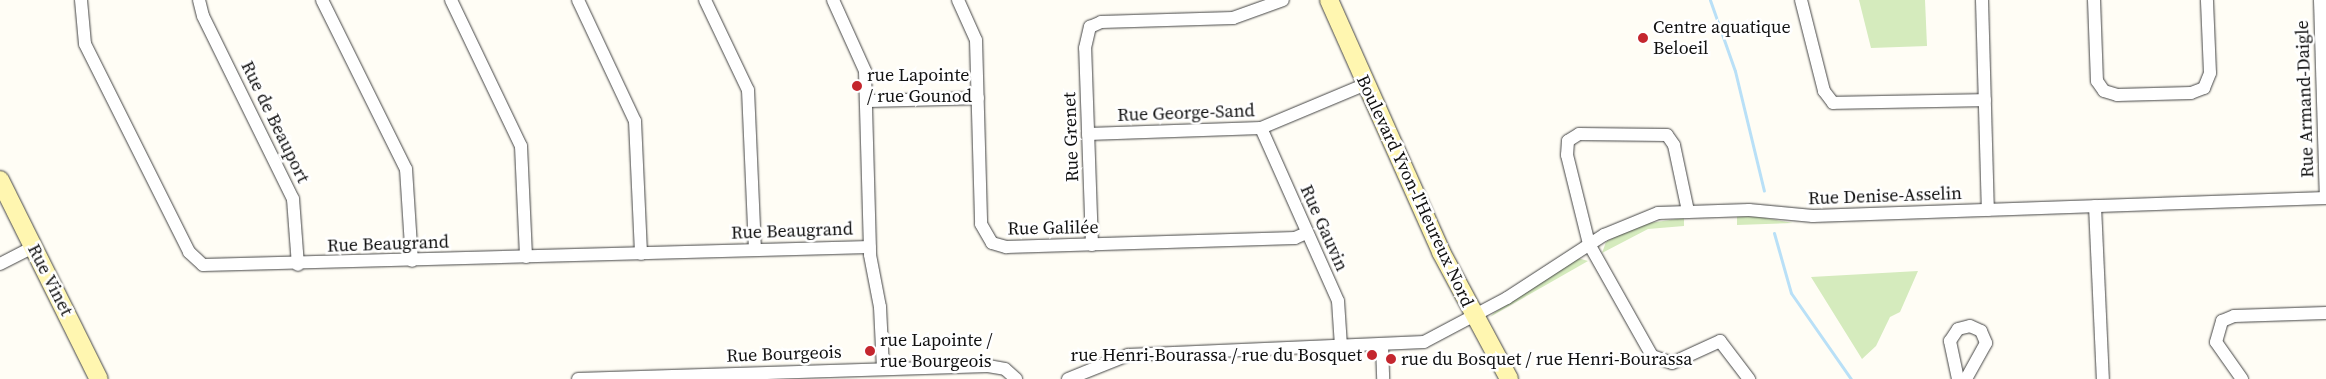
<!DOCTYPE html>
<meta charset="utf-8">
<style>
body{margin:0}
#map{position:relative;width:2326px;height:379px;overflow:hidden;background:#fffdf5;font-family:"Source Serif 4",serif}
div>[style]{position:absolute}
.green>*{inset:0;background:#d5ebbd}
.stream>*{height:3px;margin:-1.5px;padding:0 1.5px;transform-origin:1.5px;border-radius:1.5px;background:#b9e0f7}
.roads{filter:drop-shadow(0 0 1px #444) drop-shadow(0 0 1px #444)}
.street>*{height:12px;margin:-6px;padding:0 6px;transform-origin:6px;border-radius:6px;background:#fff}
.secondary>*{height:18px;margin:-9px;padding:0 9px;transform-origin:9px;border-radius:9px;background:#fff6b0}
.dots>*{width:14px;height:14px;translate:-50% -50%;box-sizing:border-box;border:2px solid #fff;border-radius:50%}
span{translate:-50% -50%;white-space:nowrap;text-align:center;line-height:1.15;-webkit-text-stroke:5px #fff;paint-order:stroke}
.poi-label{font-size:18px;color:#111}
.left{translate:0 -50%;text-align:left}
.right{translate:-100% -50%;text-align:right}
.street-label{font-size:18px;color:#111}
</style>
<div id="map">
<div class="green">
<div style="clip-path:polygon(1859px 0,1925px 0,1927px 46px,1871px 48px)"></div>
<div style="clip-path:polygon(1737px 216px,1760px 217px,1793px 223px,1737px 225px)"></div>
<div style="clip-path:polygon(1684px 218px,1684px 226px,1648px 229px,1602px 253px,1606px 242px,1635px 225px)"></div>
<div style="clip-path:polygon(1578px 258px,1588px 261px,1490px 317px,1494px 313px)"></div>
<div style="clip-path:polygon(1918px 271px,1900px 312px,1890px 317px,1876px 346px,1862px 359px,1811px 277px)"></div>
</div>
<div class="stream">
<div style="left:1710px;top:0;width:75px;rotate:70.6deg"></div>
<div style="left:1735px;top:71px;width:123px;rotate:76.4deg"></div>
<div style="left:1774px;top:233px;width:62px;rotate:74.2deg"></div>
<div style="left:1791px;top:293px;width:105px;rotate:55.1deg"></div>
</div>
<div class="roads">
<div class="street">
<div style="left:81px;top:0;width:44px;rotate:84.8deg"></div>
<div style="left:85px;top:44px;width:233px;rotate:63.4deg"></div>
<div style="left:189px;top:252px;width:19px;rotate:43deg"></div>
<div style="left:203px;top:265px;width:667px;rotate:-1.55deg"></div>
<div style="left:199px;top:0;width:16px;rotate:76deg"></div>
<div style="left:203px;top:16px;width:204px;rotate:63.8deg"></div>
<div style="left:293px;top:199px;width:66px;rotate:85.7deg"></div>
<div style="left:322px;top:0;width:189px;rotate:63.6deg"></div>
<div style="left:406px;top:169px;width:92px;rotate:86.3deg"></div>
<div style="left:451px;top:0;width:162px;rotate:64.4deg"></div>
<div style="left:521px;top:146px;width:111px;rotate:87.4deg"></div>
<div style="left:578px;top:0;width:134px;rotate:64.8deg"></div>
<div style="left:635px;top:121px;width:133px;rotate:87.4deg"></div>
<div style="left:705px;top:0;width:100px;rotate:64.5deg"></div>
<div style="left:748px;top:90px;width:160px;rotate:87.5deg"></div>
<div style="left:833px;top:0;width:78px;rotate:65.7deg"></div>
<div style="left:865px;top:71px;width:184px;rotate:88.4deg"></div>
<div style="left:870px;top:255px;width:53px;rotate:79.1deg"></div>
<div style="left:880px;top:307px;width:61px;rotate:87.2deg"></div>
<div style="left:958px;top:0;width:44px;rotate:65.8deg"></div>
<div style="left:976px;top:40px;width:184px;rotate:88.4deg"></div>
<div style="left:981px;top:224px;width:22px;rotate:60deg"></div>
<div style="left:992px;top:243px;width:15px;rotate:16deg"></div>
<div style="left:1006px;top:247px;width:289px;rotate:-1.8deg"></div>
<div style="left:1295px;top:238px;width:12px;rotate:-24deg"></div>
<div style="left:1801px;top:0;width:94px;rotate:75.8deg"></div>
<div style="left:1824px;top:91px;width:15px;rotate:53deg"></div>
<div style="left:1833px;top:103px;width:152px;rotate:-1.1deg"></div>
<div style="left:1982px;top:0;width:210px;rotate:88.4deg"></div>
<div style="left:2094px;top:0;width:81px;rotate:87.9deg"></div>
<div style="left:2097px;top:81px;width:12px;rotate:55deg"></div>
<div style="left:2104px;top:91px;width:14px;rotate:17deg"></div>
<div style="left:2117px;top:95px;width:74px;rotate:-1.5deg"></div>
<div style="left:2191px;top:93px;width:14px;rotate:-21deg"></div>
<div style="left:2204px;top:88px;width:16px;rotate:-68deg"></div>
<div style="left:2210px;top:73px;width:73px;rotate:-92.4deg"></div>
<div style="left:2320px;top:0;width:198px;rotate:88.3deg"></div>
<div style="left:866px;top:101px;width:112px;rotate:-1.5deg"></div>
<div style="left:1261px;top:128px;width:189px;rotate:66deg"></div>
<div style="left:1338px;top:301px;width:45px;rotate:86.2deg"></div>
<div style="left:1088px;top:134px;width:173px;rotate:-2deg"></div>
<div style="left:1261px;top:128px;width:114px;rotate:-22.7deg"></div>
<div style="left:2095px;top:206px;width:173px;rotate:87.4deg"></div>
<div style="left:1688px;top:211px;width:67px;rotate:-102deg"></div>
<div style="left:1674px;top:145px;width:12px;rotate:-125deg"></div>
<div style="left:1667px;top:135px;width:88px;rotate:-179.3deg"></div>
<div style="left:1579px;top:134px;width:13px;rotate:148deg"></div>
<div style="left:1568px;top:141px;width:14px;rotate:94deg"></div>
<div style="left:1567px;top:155px;width:92px;rotate:76.1deg"></div>
<div style="left:1589px;top:244px;width:129px;rotate:60.6deg"></div>
<div style="left:1652px;top:356px;width:21px;rotate:19deg"></div>
<div style="left:1672px;top:363px;width:53px;rotate:-24.6deg"></div>
<div style="left:1720px;top:341px;width:48px;rotate:52.7deg"></div>
<div style="left:1092px;top:245px;width:197px;rotate:-92deg"></div>
<div style="left:1085px;top:48px;width:22px;rotate:-77deg"></div>
<div style="left:1090px;top:27px;width:12px;rotate:-24deg"></div>
<div style="left:1101px;top:22px;width:132px;rotate:-1.7deg"></div>
<div style="left:1233px;top:18px;width:53px;rotate:-19.8deg"></div>
<div style="left:0;top:264px;width:37px;rotate:-27deg"></div>
<div style="left:1382px;top:345px;width:34px;rotate:88deg"></div>
<div style="left:578px;top:379px;width:410px;rotate:-1.8deg"></div>
<div style="left:988px;top:366px;width:17px;rotate:10deg"></div>
<div style="left:1005px;top:369px;width:15px;rotate:42deg"></div>
<div style="left:1068px;top:379px;width:65px;rotate:-21.8deg"></div>
<div style="left:1128px;top:355px;width:296px;rotate:-2.5deg"></div>
<div style="left:1424px;top:342px;width:94px;rotate:-27.9deg"></div>
<div style="left:1507px;top:298px;width:116px;rotate:-33deg"></div>
<div style="left:1604px;top:235px;width:58px;rotate:-22.2deg"></div>
<div style="left:1658px;top:213px;width:91px;rotate:-1.9deg"></div>
<div style="left:1749px;top:210px;width:64px;rotate:5.4deg"></div>
<div style="left:1813px;top:216px;width:513px;rotate:-2.01deg"></div>
<div style="left:1958px;top:379px;width:39px;rotate:-102deg"></div>
<div style="left:1950px;top:341px;width:14px;rotate:-56deg"></div>
<div style="left:1958px;top:329px;width:12px;rotate:-14deg"></div>
<div style="left:1970px;top:326px;width:12px;rotate:24deg"></div>
<div style="left:1981px;top:331px;width:13px;rotate:67deg"></div>
<div style="left:1986px;top:343px;width:41px;rotate:119.1deg"></div>
<div style="left:2242px;top:379px;width:45px;rotate:-125.1deg"></div>
<div style="left:2216px;top:342px;width:22px;rotate:-74deg"></div>
<div style="left:2222px;top:321px;width:13px;rotate:-23deg"></div>
<div style="left:2234px;top:316px;width:92px;rotate:-1.9deg"></div>
</div>
<div class="secondary">
<div style="left:1329px;top:0;width:276px;rotate:66deg"></div>
<div style="left:1441px;top:252px;width:144px;rotate:61.8deg"></div>
<div style="left:0;top:180px;width:222px;rotate:63.6deg"></div>
</div>
</div>
<div class="dots">
<div style="left:1643px;top:38px;background:#c4262e"></div>
<div style="left:857px;top:86px;background:#c4262e"></div>
<div style="left:870px;top:351px;background:#c4262e"></div>
<div style="left:1372px;top:355px;background:#c4262e"></div>
<div style="left:1391px;top:359px;background:#c4262e"></div>
</div>
<div class="poi-label">
<span class="left" style="left:1653px;top:38px">Centre aquatique<br>Beloeil</span>
<span class="left" style="left:867px;top:86px">rue Lapointe<br>/ rue Gounod</span>
<span class="left" style="left:880px;top:351px">rue Lapointe /<br>rue Bourgeois</span>
<span class="right" style="left:1362px;top:355px">rue Henri-Bourassa / rue du Bosquet</span>
<span class="left" style="left:1401px;top:359px">rue du Bosquet / rue Henri-Bourassa</span>
</div>
<div class="street-label">
<span style="left:2305px;top:99px;rotate:-92deg">Rue Armand-Daigle</span>
<span style="left:1186px;top:113px;rotate:-2deg">Rue George-Sand</span>
<span style="left:275px;top:122px;rotate:64deg">Rue de Beauport</span>
<span style="left:1071px;top:137px;rotate:-92deg">Rue Grenet</span>
<span style="left:1415px;top:191px;rotate:65deg">Boulevard Yvon-l'Heureux Nord</span>
<span style="left:1885px;top:196px;rotate:-2deg">Rue Denise-Asselin</span>
<span style="left:1053px;top:228px;rotate:-1deg">Rue Galilée</span>
<span style="left:1324px;top:228px;rotate:66deg">Rue Gauvin</span>
<span style="left:792px;top:231px;rotate:-2deg">Rue Beaugrand</span>
<span style="left:388px;top:244px;rotate:-2deg">Rue Beaugrand</span>
<span style="left:50px;top:280px;rotate:63deg">Rue Vinet</span>
<span style="left:784px;top:354px;rotate:-2deg">Rue Bourgeois</span>
</div>
</div>
